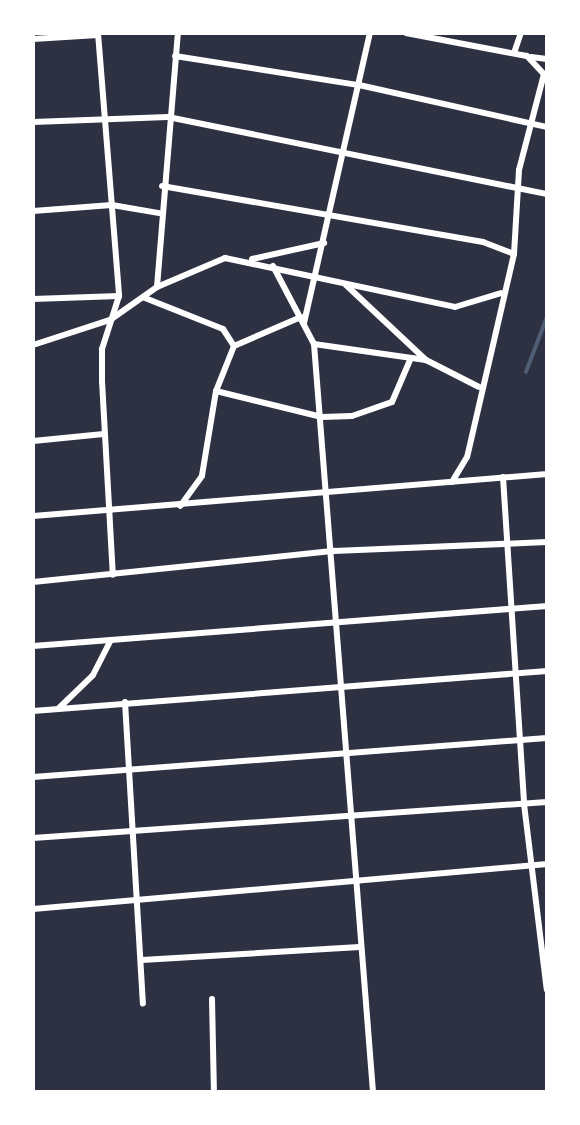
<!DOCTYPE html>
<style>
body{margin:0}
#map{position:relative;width:580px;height:1125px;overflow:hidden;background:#2d3142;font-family:Helvetica,sans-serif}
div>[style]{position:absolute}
.stream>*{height:3.5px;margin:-1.75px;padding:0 1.75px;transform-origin:1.75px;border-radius:1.75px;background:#4f5d75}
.minor>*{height:6px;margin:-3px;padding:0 3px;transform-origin:3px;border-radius:3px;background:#fff}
span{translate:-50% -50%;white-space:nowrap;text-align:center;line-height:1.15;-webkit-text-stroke:5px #fff;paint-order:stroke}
.frame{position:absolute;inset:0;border:35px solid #fff;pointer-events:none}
</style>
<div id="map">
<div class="stream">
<div style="left:526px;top:372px;width:59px;rotate:-69.1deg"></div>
</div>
<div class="minor">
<div style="left:98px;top:33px;width:264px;rotate:85.4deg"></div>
<div style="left:119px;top:296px;width:56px;rotate:107.8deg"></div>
<div style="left:102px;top:349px;width:32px;rotate:90deg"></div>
<div style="left:102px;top:381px;width:194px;rotate:86.8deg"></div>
<div style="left:406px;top:33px;width:123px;rotate:10.8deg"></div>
<div style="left:527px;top:56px;width:25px;rotate:47deg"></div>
<div style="left:544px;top:74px;width:99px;rotate:104.6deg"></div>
<div style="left:519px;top:170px;width:84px;rotate:93.4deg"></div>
<div style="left:514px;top:254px;width:208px;rotate:103deg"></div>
<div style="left:467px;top:457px;width:29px;rotate:121deg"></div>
<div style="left:33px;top:39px;width:65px;rotate:-3.5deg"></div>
<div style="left:514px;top:53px;width:21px;rotate:-71deg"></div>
<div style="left:175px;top:56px;width:186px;rotate:9deg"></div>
<div style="left:359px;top:85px;width:193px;rotate:12.6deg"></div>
<div style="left:531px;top:57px;width:16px;rotate:7deg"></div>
<div style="left:33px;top:122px;width:135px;rotate:-2.1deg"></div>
<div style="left:168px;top:117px;width:387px;rotate:11.5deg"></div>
<div style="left:162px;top:186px;width:326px;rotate:9.9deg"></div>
<div style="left:483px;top:242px;width:33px;rotate:21deg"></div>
<div style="left:33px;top:211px;width:79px;rotate:-4.3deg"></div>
<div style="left:112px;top:205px;width:48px;rotate:9.7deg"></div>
<div style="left:252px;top:259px;width:74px;rotate:-12.5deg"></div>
<div style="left:273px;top:266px;width:88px;rotate:62.3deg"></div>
<div style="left:314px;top:344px;width:750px;rotate:85.49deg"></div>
<div style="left:346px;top:285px;width:110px;rotate:43.2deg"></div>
<div style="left:426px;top:360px;width:59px;rotate:27deg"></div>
<div style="left:157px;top:287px;width:255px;rotate:-85.3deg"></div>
<div style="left:145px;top:298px;width:84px;rotate:21.7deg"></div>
<div style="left:223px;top:329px;width:20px;rotate:57deg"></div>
<div style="left:234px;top:346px;width:48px;rotate:111.8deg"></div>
<div style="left:216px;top:391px;width:86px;rotate:99.4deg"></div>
<div style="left:202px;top:476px;width:37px;rotate:126deg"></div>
<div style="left:33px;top:299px;width:86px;rotate:-2deg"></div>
<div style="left:304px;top:323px;width:297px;rotate:-77.2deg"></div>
<div style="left:314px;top:344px;width:113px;rotate:8.1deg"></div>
<div style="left:33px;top:345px;width:81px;rotate:-18deg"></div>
<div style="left:110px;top:320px;width:57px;rotate:-35.1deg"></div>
<div style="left:157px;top:287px;width:74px;rotate:-23.1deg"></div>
<div style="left:225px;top:258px;width:235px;rotate:12deg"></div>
<div style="left:455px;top:307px;width:48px;rotate:-16.9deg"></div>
<div style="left:234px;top:346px;width:73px;rotate:-23.4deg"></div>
<div style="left:216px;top:391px;width:109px;rotate:13.8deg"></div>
<div style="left:322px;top:417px;width:30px;rotate:-2deg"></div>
<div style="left:352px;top:416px;width:42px;rotate:-19.3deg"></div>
<div style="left:392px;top:402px;width:46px;rotate:-66.8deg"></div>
<div style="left:33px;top:441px;width:71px;rotate:-5.6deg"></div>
<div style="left:503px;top:477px;width:328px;rotate:86.3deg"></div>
<div style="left:524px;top:804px;width:187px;rotate:83deg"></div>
<div style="left:33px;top:516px;width:516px;rotate:-4.67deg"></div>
<div style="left:33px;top:582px;width:303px;rotate:-5.9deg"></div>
<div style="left:334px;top:551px;width:213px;rotate:-2.4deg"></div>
<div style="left:33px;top:646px;width:516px;rotate:-4.45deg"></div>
<div style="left:125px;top:702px;width:302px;rotate:86.6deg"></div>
<div style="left:59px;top:708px;width:47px;rotate:-44.1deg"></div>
<div style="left:93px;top:675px;width:39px;rotate:-63deg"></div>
<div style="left:33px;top:711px;width:516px;rotate:-4.45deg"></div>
<div style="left:33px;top:777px;width:515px;rotate:-4.34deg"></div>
<div style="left:33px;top:838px;width:515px;rotate:-4.01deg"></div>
<div style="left:33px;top:909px;width:516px;rotate:-5deg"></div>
<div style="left:142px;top:960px;width:218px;rotate:-3.4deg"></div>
<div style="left:212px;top:999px;width:93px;rotate:88.8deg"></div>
</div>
<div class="frame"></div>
</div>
